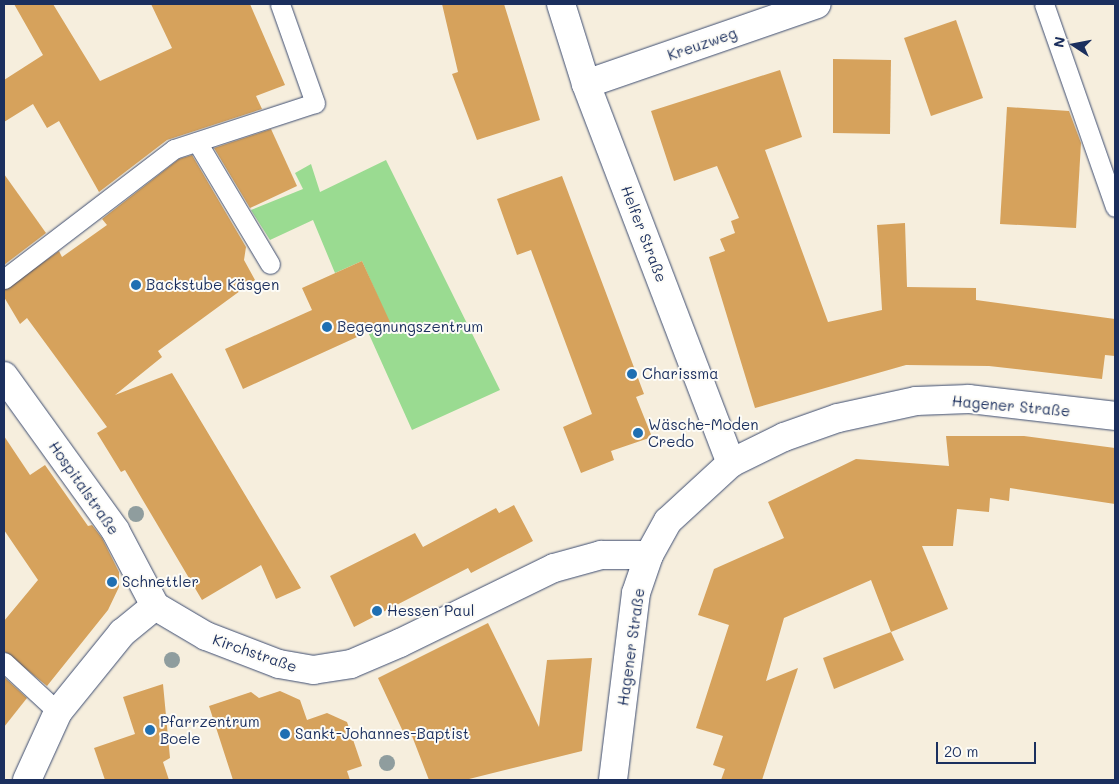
<!DOCTYPE html>
<meta charset="utf-8">
<style>
body{margin:0}
#map{position:relative;width:1119px;height:784px;overflow:hidden;background:#f6eedd;font-family:Mali,sans-serif}
div>[style]{position:absolute}
.green>*{inset:0;background:#9adb91}
.building>*{inset:0;background:#d6a25c}
.roads{filter:drop-shadow(0 0 1px #3c4c71) drop-shadow(0 0 1px #3c4c71)}
.service>*{height:19px;margin:-9.5px;padding:0 9.5px;transform-origin:9.5px;border-radius:9.5px;background:#fff}
.minor>*{height:28px;margin:-14px;padding:0 14px;transform-origin:14px;border-radius:14px;background:#fff}
.tertiary>*{height:28px;margin:-14px;padding:0 14px;transform-origin:14px;border-radius:14px;background:#fff}
.trees>*{width:16px;height:16px;margin:-8px;border-radius:50%;background:#8f9d9e}
.dots>*{width:14px;height:14px;translate:-50% -50%;box-sizing:border-box;border:2px solid #fdfcf7;border-radius:50%}
span{translate:-50% -50%;white-space:nowrap;text-align:center;line-height:1.15;-webkit-text-stroke:4px #fdfcf7;paint-order:stroke}
.street-label{font-size:15px;color:#1b2f5e}
.poi-label{font-size:15px;color:#1b2f5e}
.left{translate:0 -50%;text-align:left}
.frame{position:absolute;inset:0;border:5px solid #1b2f5e;pointer-events:none}
.north{position:absolute;left:1049px;top:20px;width:50px;height:50px;-webkit-text-stroke:4px #fdfcf7;paint-order:stroke;rotate:281deg;font-size:14px;font-weight:700;line-height:20px;text-align:center;color:#1b2f5e}
.north::after{content:'';display:block;margin:auto;width:18px;height:22px;background:#1b2f5e;clip-path:polygon(50% 0,100% 100%,50% 72%,0 100%)}
.scale{position:absolute;left:936px;top:742px;width:100px;height:22px;box-sizing:border-box;border:2px solid #1b2f5e;border-top:0;padding-left:6px;font-size:15px;line-height:18px;white-space:nowrap;color:#1b2f5e;-webkit-text-stroke:4px #fdfcf7;paint-order:stroke}
</style>
<div id="map">
<div class="green">
<div style="clip-path:polygon(386px 160px,500px 390px,412px 430px,368px 332px,389px 322px,362px 261px,335px 273px,313px 220px,270px 240px,251px 210px,303px 189px,295px 173px,311px 164px,320px 192px)"></div>
</div>
<div class="building">
<div style="clip-path:polygon(14px 4px,53px 4px,100px 81px,172px 48px,151px 4px,250px 4px,285px 85px,256px 96px,262px 109px,167px 140px,99px 192px,59px 121px,47px 128px,33px 104px,4px 122px,4px 80px,43px 55px)"></div>
<div style="clip-path:polygon(442px 4px,504px 4px,540px 120px,477px 140px,452px 74px,458px 72px)"></div>
<div style="clip-path:polygon(956px 20px,983px 98px,931px 116px,904px 38px)"></div>
<div style="clip-path:polygon(833px 59px,891px 60px,890px 134px,833px 133px)"></div>
<div style="clip-path:polygon(780px 70px,802px 137px,765px 150px,828px 322px,882px 310px,877px 225px,905px 223px,907px 287px,976px 288px,976px 300px,1115px 319px,1115px 356px,1105px 355px,1102px 379px,989px 366px,906px 365px,755px 408px,709px 257px,725px 251px,720px 239px,735px 233px,731px 221px,739px 218px,717px 166px,674px 181px,651px 111px)"></div>
<div style="clip-path:polygon(1007px 107px,1069px 111px,1081px 143px,1076px 228px,1000px 224px)"></div>
<div style="clip-path:polygon(271px 129px,297px 186px,250px 208px,214px 148px)"></div>
<div style="clip-path:polygon(192px 155px,246px 247px,244px 260px,255px 280px,158px 351px,162px 357px,115px 395px,172px 373px,301px 588px,276px 599px,261px 565px,202px 600px,125px 470px,121px 472px,97px 433px,107px 427px,27px 318px,20px 324px,4px 297px,4px 290px,59px 251px,62px 257px,107px 225px,102px 219px,179px 159px)"></div>
<div style="clip-path:polygon(4px 174px,46px 233px,4px 265px)"></div>
<div style="clip-path:polygon(562px 176px,644px 394px,636px 397px,652px 437px,611px 451px,614px 460px,581px 473px,563px 427px,592px 414px,531px 250px,517px 255px,497px 199px)"></div>
<div style="clip-path:polygon(362px 261px,390px 322px,243px 389px,225px 349px,312px 310px,302px 288px)"></div>
<div style="clip-path:polygon(4px 436px,30px 475px,45px 465px,88px 526px,92px 525px,102px 538px,119px 572px,119px 587px,108px 610px,47px 686px,4px 651px,4px 621px,38px 580px,4px 530px)"></div>
<div style="clip-path:polygon(946px 436px,1024px 436px,1115px 448px,1115px 504px,1010px 488px,1009px 501px,990px 498px,989px 512px,957px 509px,953px 546px,922px 546px,948px 609px,891px 632px,871px 580px,784px 618px,766px 681px,798px 668px,762px 780px,721px 780px,725px 769px,713px 765px,723px 736px,696px 728px,729px 625px,698px 615px,714px 569px,784px 538px,768px 502px,856px 459px,949px 466px)"></div>
<div style="clip-path:polygon(514px 505px,533px 541px,471px 573px,468px 568px,354px 627px,330px 576px,415px 533px,423px 547px,496px 508px,499px 513px)"></div>
<div style="clip-path:polygon(488px 623px,539px 727px,547px 660px,592px 658px,582px 751px,465px 780px,429px 780px,412px 736px,406px 738px,378px 678px)"></div>
<div style="clip-path:polygon(891px 632px,904px 660px,834px 689px,823px 658px)"></div>
<div style="clip-path:polygon(4px 677px,27px 698px,4px 727px)"></div>
<div style="clip-path:polygon(163px 684px,170px 758px,163px 762px,169px 780px,105px 780px,94px 748px,135px 734px,123px 697px)"></div>
<div style="clip-path:polygon(280px 691px,300px 700px,307px 720px,327px 713px,347px 722px,362px 766px,347px 771px,350px 780px,233px 780px,209px 706px,251px 692px,259px 698px)"></div>
</div>
<div class="roads">
<div class="service">
<div style="left:1044px;top:4px;width:215px;rotate:70.7deg"></div>
<div style="left:197px;top:142px;width:142px;rotate:59.1deg"></div>
<div style="left:4px;top:279px;width:214px;rotate:-37.4deg"></div>
<div style="left:174px;top:149px;width:148px;rotate:-18.1deg"></div>
<div style="left:315px;top:103px;width:105px;rotate:-109.5deg"></div>
<div style="left:4px;top:662px;width:74px;rotate:42.8deg"></div>
</div>
<div class="minor">
<div style="left:586px;top:84px;width:244px;rotate:-19.1deg"></div>
<div style="left:4px;top:376px;width:190px;rotate:54.2deg"></div>
<div style="left:115px;top:530px;width:86px;rotate:62.2deg"></div>
<div style="left:27px;top:780px;width:75px;rotate:-65.5deg"></div>
<div style="left:58px;top:712px;width:102px;rotate:-51deg"></div>
<div style="left:122px;top:633px;width:43px;rotate:-39.3deg"></div>
<div style="left:155px;top:606px;width:59px;rotate:30.5deg"></div>
<div style="left:206px;top:636px;width:78px;rotate:21deg"></div>
<div style="left:279px;top:664px;width:35px;rotate:10deg"></div>
<div style="left:313px;top:670px;width:38px;rotate:-9deg"></div>
<div style="left:351px;top:664px;width:53px;rotate:-23.2deg"></div>
<div style="left:400px;top:643px;width:171px;rotate:-26deg"></div>
<div style="left:554px;top:568px;width:49px;rotate:-15.5deg"></div>
<div style="left:601px;top:555px;width:48px"></div>
<div style="left:613px;top:780px;width:188px;rotate:-83deg"></div>
<div style="left:636px;top:593px;width:40px;rotate:-71.1deg"></div>
<div style="left:649px;top:555px;width:39px;rotate:-61deg"></div>
<div style="left:668px;top:521px;width:86px;rotate:-42.6deg"></div>
<div style="left:731px;top:463px;width:59px;rotate:-26.1deg"></div>
<div style="left:784px;top:437px;width:57px;rotate:-19.4deg"></div>
<div style="left:838px;top:418px;width:80px;rotate:-12.3deg"></div>
<div style="left:916px;top:401px;width:53px;rotate:-2.2deg"></div>
<div style="left:969px;top:399px;width:147px;rotate:6.6deg"></div>
</div>
<div class="tertiary">
<div style="left:561px;top:4px;width:84px;rotate:72.6deg"></div>
<div style="left:586px;top:84px;width:406px;rotate:69.1deg"></div>
</div>
</div>
<div class="trees">
<div style="left:136px;top:514px"></div>
<div style="left:172px;top:660px"></div>
<div style="left:387px;top:763px"></div>
</div>
<div class="dots">
<div style="left:136px;top:285px;background:#1f6fb2"></div>
<div style="left:327px;top:327px;background:#1f6fb2"></div>
<div style="left:632px;top:374px;background:#1f6fb2"></div>
<div style="left:638px;top:433px;background:#1f6fb2"></div>
<div style="left:112px;top:582px;background:#1f6fb2"></div>
<div style="left:377px;top:611px;background:#1f6fb2"></div>
<div style="left:150px;top:730px;background:#1f6fb2"></div>
<div style="left:285px;top:734px;background:#1f6fb2"></div>
</div>
<div class="street-label">
<span style="left:702px;top:44px;rotate:-19deg">Kreuzweg</span>
<span style="left:644px;top:234px;rotate:69deg">Helfer Straße</span>
<span style="left:1011px;top:406px;rotate:5deg">Hagener Straße</span>
<span style="left:84px;top:488px;rotate:55deg">Hospitalstraße</span>
<span style="left:631px;top:647px;rotate:-82deg">Hagener Straße</span>
<span style="left:255px;top:653px;rotate:19deg">Kirchstraße</span>
</div>
<div class="poi-label">
<span class="left" style="left:146px;top:285px">Backstube Käsgen</span>
<span class="left" style="left:337px;top:327px">Begegnungszentrum</span>
<span class="left" style="left:642px;top:374px">Charissma</span>
<span class="left" style="left:648px;top:433px">Wäsche-Moden<br>Credo</span>
<span class="left" style="left:122px;top:582px">Schnettler</span>
<span class="left" style="left:387px;top:611px">Hessen Paul</span>
<span class="left" style="left:160px;top:730px">Pfarrzentrum<br>Boele</span>
<span class="left" style="left:295px;top:734px">Sankt-Johannes-Baptist</span>
</div>
<div class="frame"></div>
<div class="north">N</div>
<div class="scale">20 m</div>
</div>
